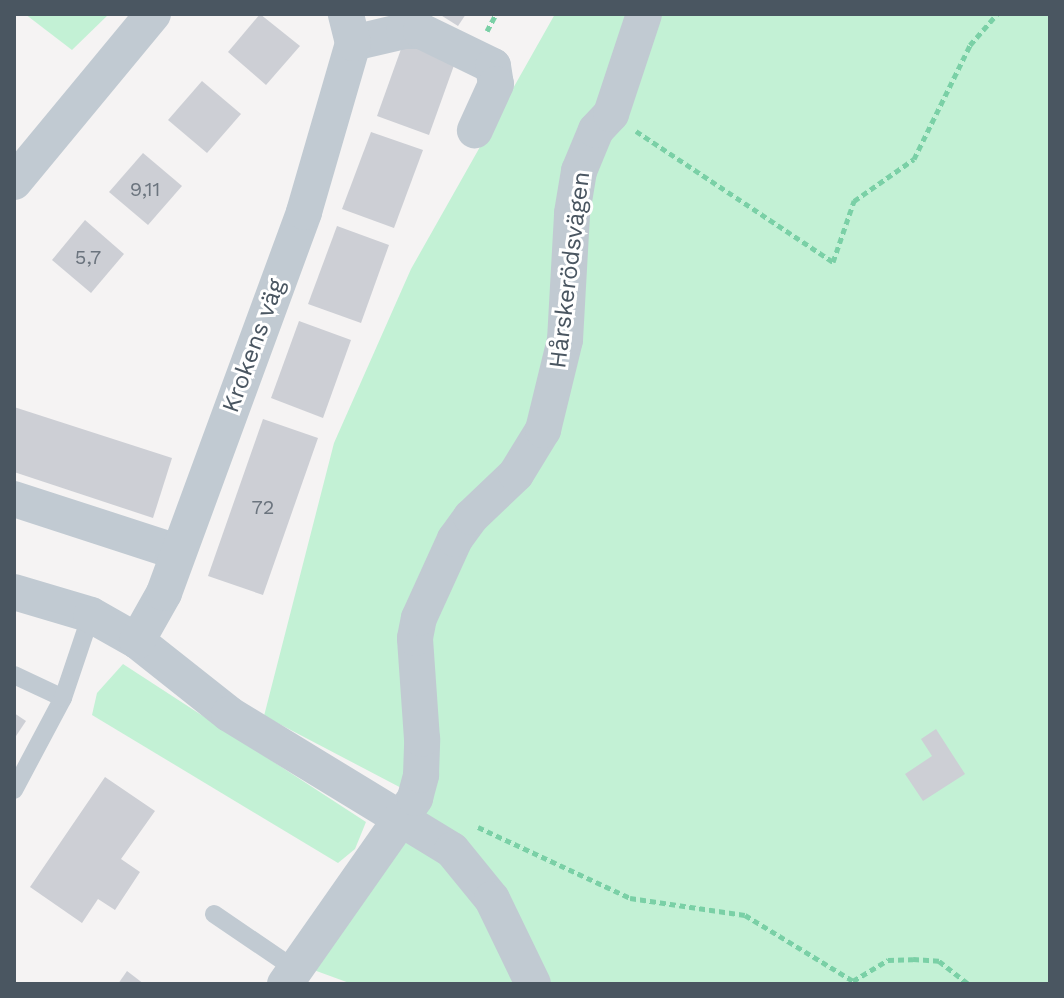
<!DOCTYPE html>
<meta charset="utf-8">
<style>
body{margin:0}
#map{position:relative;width:1064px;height:998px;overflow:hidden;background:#f5f3f3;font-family:"Work Sans",sans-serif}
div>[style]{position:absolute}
.green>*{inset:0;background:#c3f1d5}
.building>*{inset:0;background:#cdcfd5}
.path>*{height:5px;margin-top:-2.5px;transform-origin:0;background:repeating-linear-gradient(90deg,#7ad0a6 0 6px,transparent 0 10px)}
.lane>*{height:18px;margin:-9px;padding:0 9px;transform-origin:9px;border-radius:9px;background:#c1cad2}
.street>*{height:36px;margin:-18px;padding:0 18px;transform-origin:18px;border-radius:18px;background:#c1cad2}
span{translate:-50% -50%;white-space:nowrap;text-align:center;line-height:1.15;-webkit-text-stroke:6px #fff;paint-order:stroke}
.number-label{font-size:20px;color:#6b747e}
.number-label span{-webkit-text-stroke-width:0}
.street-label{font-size:24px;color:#4a5661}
.frame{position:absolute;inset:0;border:16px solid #4a5661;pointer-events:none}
</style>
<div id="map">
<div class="green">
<div style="clip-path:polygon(25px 14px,109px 14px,72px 50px)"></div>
<div style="clip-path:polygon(555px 14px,1050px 14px,1050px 984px,352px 984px,311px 969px,428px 802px,264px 716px,334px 443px,411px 269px)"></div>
<div style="clip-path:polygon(123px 664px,366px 822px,355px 849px,338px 863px,92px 715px,97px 693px)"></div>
</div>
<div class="building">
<div style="clip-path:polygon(260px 14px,300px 46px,266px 85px,228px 52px)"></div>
<div style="clip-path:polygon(439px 14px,466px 14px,458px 26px)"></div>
<div style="clip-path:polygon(405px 38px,457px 57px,429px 135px,377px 116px)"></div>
<div style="clip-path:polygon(202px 81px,241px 114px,207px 153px,168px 120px)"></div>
<div style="clip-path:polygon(371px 132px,423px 150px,394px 228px,342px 209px)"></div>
<div style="clip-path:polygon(143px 153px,182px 186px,148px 225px,109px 192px)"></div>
<div style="clip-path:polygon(85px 220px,124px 254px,91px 293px,52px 260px)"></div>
<div style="clip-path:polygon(337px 226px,389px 245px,361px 323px,308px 304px)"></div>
<div style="clip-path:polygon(299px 321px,351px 340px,323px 418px,271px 398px)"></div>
<div style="clip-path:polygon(14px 407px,172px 458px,153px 518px,14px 472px)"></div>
<div style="clip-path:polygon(263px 419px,318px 438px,263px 595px,208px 576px)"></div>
<div style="clip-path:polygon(14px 713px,26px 721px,14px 739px)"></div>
<div style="clip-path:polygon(936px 729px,965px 774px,923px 801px,905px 774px,932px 756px,921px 739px)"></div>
<div style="clip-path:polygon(105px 777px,155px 811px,121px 859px,140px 872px,115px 910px,98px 899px,82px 923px,30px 887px)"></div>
<div style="clip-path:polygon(127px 971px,144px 984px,118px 984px)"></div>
</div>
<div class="path">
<div style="left:487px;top:31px;width:19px;rotate:-62deg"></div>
<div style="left:636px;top:131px;width:237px;rotate:33.6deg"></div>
<div style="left:833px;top:262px;width:65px;rotate:-71deg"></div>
<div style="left:854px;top:201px;width:73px;rotate:-35deg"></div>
<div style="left:914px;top:159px;width:127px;rotate:-63.8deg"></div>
<div style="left:970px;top:45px;width:41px;rotate:-48.9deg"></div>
<div style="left:478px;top:827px;width:168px;rotate:25deg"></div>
<div style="left:630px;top:898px;width:116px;rotate:8.4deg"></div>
<div style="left:745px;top:915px;width:127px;rotate:31.4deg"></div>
<div style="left:853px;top:981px;width:41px;rotate:-31deg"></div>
<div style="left:888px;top:960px;width:25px;rotate:-2deg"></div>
<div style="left:913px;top:959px;width:26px;rotate:4deg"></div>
<div style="left:939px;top:961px;width:37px;rotate:38deg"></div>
</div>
<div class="lane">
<div style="left:14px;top:675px;width:54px;rotate:25.1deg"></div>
<div style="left:14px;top:790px;width:104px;rotate:-62deg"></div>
<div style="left:63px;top:698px;width:88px;rotate:-71.4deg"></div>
<div style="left:214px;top:914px;width:98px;rotate:34.2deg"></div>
</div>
<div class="street">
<div style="left:353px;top:43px;width:52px;rotate:-13.2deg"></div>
<div style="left:404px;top:31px;width:17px"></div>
<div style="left:421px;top:31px;width:80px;rotate:25.9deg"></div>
<div style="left:493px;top:66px;width:18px;rotate:81deg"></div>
<div style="left:496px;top:84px;width:51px;rotate:114.5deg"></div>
<div style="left:14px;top:182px;width:218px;rotate:-50.4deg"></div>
<div style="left:14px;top:499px;width:171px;rotate:18deg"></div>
<div style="left:14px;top:592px;width:80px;rotate:16.6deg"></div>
<div style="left:91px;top:615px;width:53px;rotate:29.5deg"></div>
<div style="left:137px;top:641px;width:117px;rotate:38.4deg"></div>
<div style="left:229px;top:714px;width:261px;rotate:31.4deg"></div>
<div style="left:452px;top:850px;width:63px;rotate:50.8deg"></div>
<div style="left:492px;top:899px;width:94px;rotate:64.2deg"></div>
<div style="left:137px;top:641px;width:55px;rotate:-60.6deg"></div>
<div style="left:164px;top:593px;width:406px;rotate:-69.8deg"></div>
<div style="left:304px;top:212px;width:176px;rotate:-73.8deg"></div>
<div style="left:353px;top:43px;width:30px;rotate:-104deg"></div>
<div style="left:285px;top:984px;width:227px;rotate:-55deg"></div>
<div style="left:415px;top:798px;width:24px;rotate:-75deg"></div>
<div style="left:421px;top:775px;width:36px;rotate:-88deg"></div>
<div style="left:422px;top:739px;width:101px;rotate:-94deg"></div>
<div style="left:415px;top:638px;width:20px;rotate:-79deg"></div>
<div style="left:419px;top:618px;width:87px;rotate:-65.5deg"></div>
<div style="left:455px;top:539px;width:27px;rotate:-54deg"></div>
<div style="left:471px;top:517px;width:62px;rotate:-43.7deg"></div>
<div style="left:516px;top:474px;width:52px;rotate:-58.5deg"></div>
<div style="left:543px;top:430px;width:93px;rotate:-76.3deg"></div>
<div style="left:565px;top:340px;width:127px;rotate:-86.8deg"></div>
<div style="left:572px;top:213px;width:43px;rotate:-80.5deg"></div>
<div style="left:579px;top:171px;width:44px;rotate:-67.5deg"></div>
<div style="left:596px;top:130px;width:22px;rotate:-47deg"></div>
<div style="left:611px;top:114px;width:105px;rotate:-71.7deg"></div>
</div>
<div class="number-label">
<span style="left:145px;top:189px">9,11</span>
<span style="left:88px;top:257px">5,7</span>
<span style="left:263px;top:507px">72</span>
</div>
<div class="street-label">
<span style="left:570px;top:270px;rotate:-83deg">Hårskerödsvägen</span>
<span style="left:254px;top:346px;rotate:-70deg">Krokens väg</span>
</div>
<div class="frame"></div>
</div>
